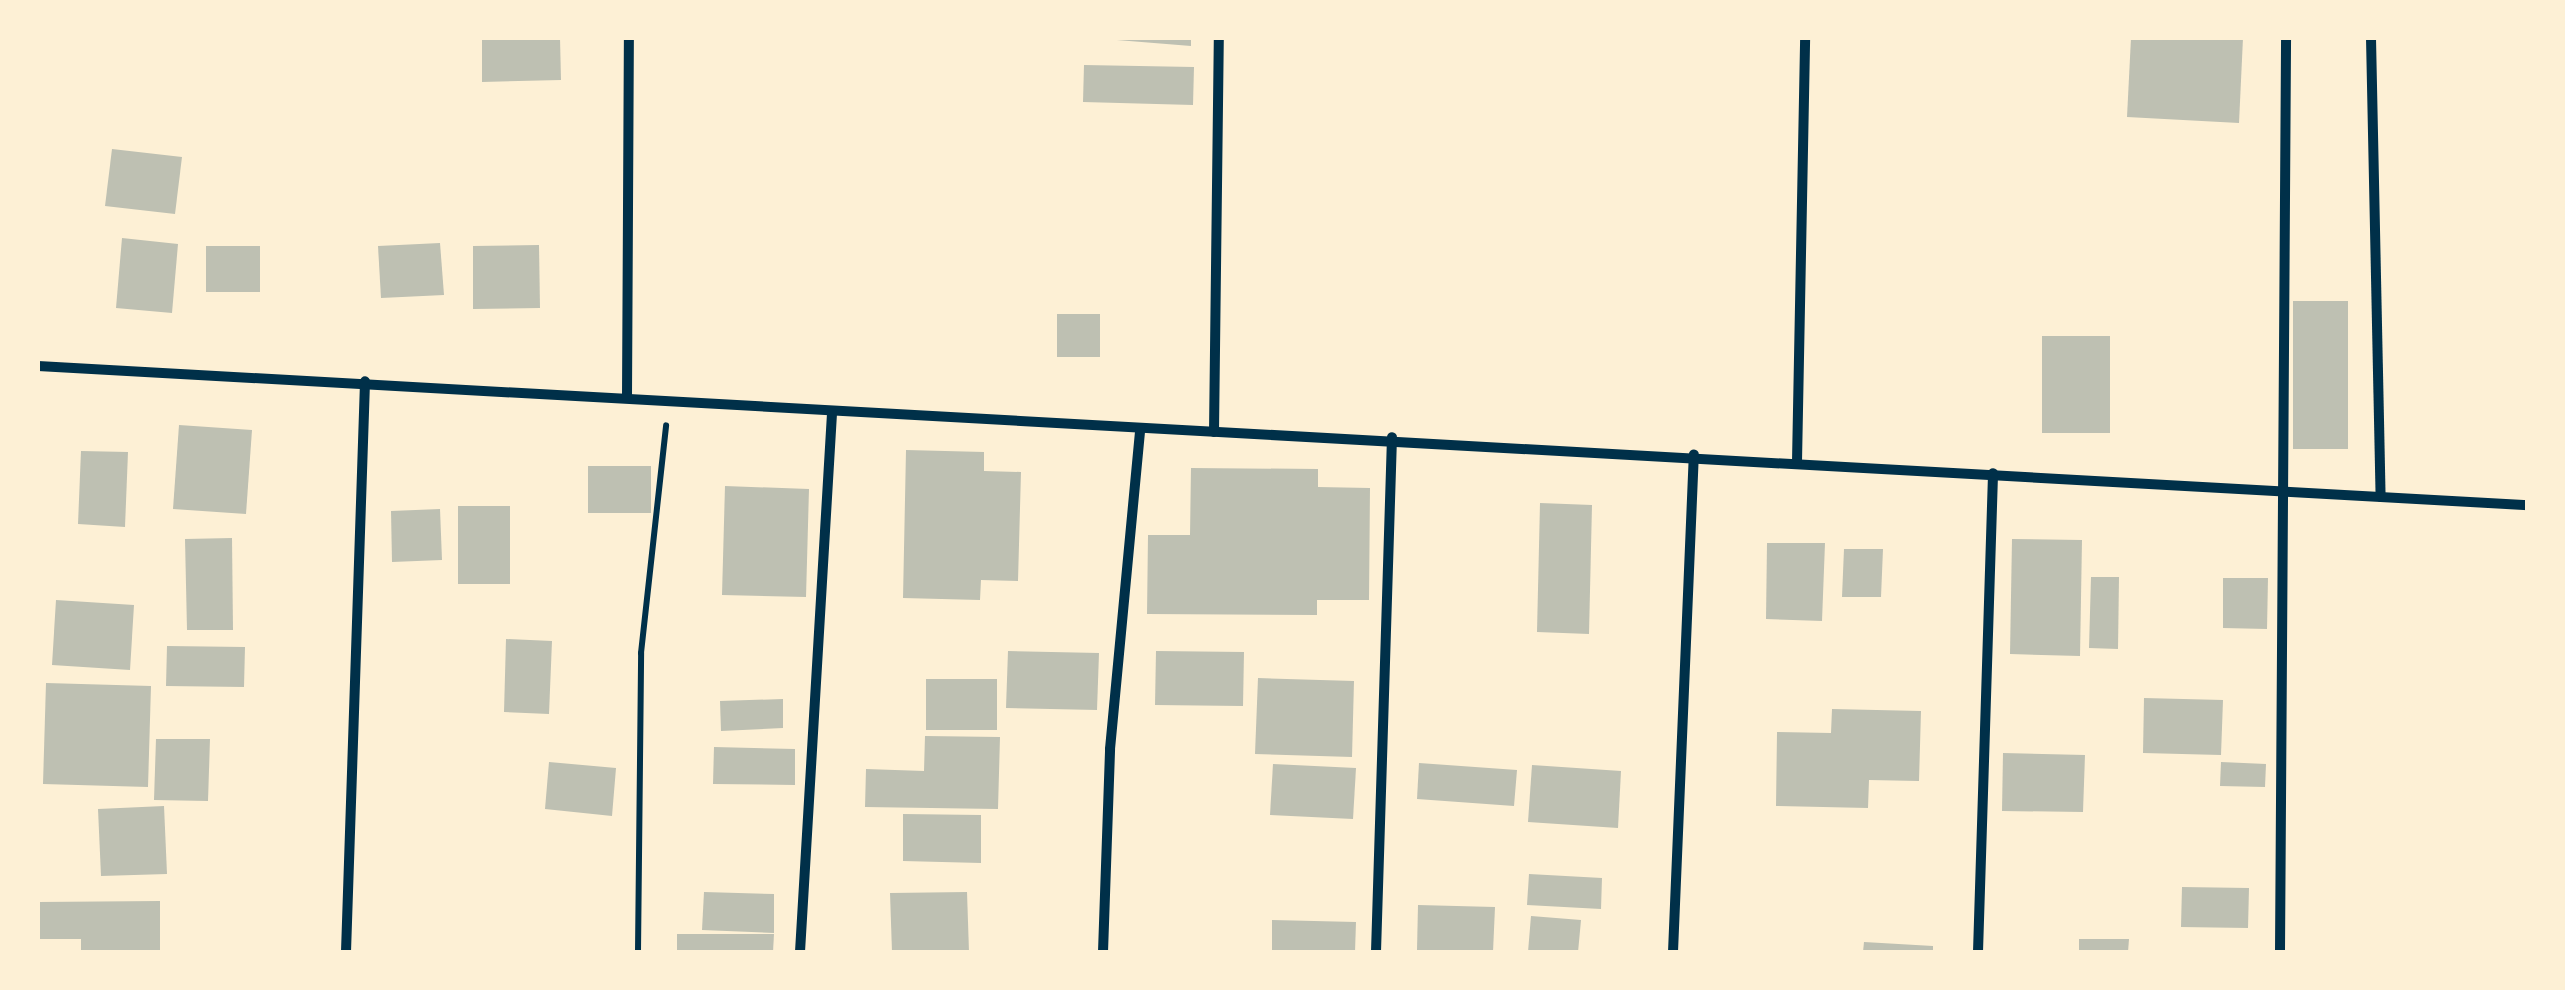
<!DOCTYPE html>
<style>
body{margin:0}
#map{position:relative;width:2565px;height:990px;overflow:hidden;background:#fdf0d5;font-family:"Libre Baskerville",serif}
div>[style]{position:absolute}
.building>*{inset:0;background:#bec0b2}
.path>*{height:6px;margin:-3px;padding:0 3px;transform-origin:3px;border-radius:3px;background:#003049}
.minor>*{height:10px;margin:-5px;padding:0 5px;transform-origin:5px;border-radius:5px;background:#003049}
span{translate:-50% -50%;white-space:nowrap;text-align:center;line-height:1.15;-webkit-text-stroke:10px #fdf0d5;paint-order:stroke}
.frame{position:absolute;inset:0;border:40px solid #fdf0d5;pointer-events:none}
</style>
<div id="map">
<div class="building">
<div style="clip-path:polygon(482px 38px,560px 38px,561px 80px,482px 82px)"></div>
<div style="clip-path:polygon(1092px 38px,1191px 38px,1191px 46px)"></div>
<div style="clip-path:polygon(2131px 38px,2243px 38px,2239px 123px,2127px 117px)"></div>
<div style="clip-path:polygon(1084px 65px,1194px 67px,1193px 105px,1083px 102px)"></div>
<div style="clip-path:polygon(112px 149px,182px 157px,175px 214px,105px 206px)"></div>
<div style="clip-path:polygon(122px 238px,178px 244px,172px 313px,116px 308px)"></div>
<div style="clip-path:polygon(440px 243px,444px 295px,381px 298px,378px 246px)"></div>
<div style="clip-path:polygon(539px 245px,540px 308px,473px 309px,473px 246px)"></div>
<div style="clip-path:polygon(206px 246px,260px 246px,260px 292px,206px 292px)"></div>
<div style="clip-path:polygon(2293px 301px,2348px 301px,2348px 449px,2293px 449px)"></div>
<div style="clip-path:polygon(1057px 314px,1100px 314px,1100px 357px,1057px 357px)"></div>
<div style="clip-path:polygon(2042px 336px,2110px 336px,2110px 433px,2042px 433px)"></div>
<div style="clip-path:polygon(179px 425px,252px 430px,246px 514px,173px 509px)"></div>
<div style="clip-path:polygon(906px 450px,984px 452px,984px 471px,1021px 472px,1018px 581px,981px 580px,980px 600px,903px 598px)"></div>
<div style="clip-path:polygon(81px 451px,128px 452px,125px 527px,78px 524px)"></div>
<div style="clip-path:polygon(588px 466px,651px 466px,651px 513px,588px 513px)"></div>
<div style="clip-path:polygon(1191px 468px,1318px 469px,1318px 487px,1370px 488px,1369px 600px,1317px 600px,1317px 615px,1147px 614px,1148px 535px,1190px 535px)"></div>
<div style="clip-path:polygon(725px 486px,809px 489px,806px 597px,722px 595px)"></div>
<div style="clip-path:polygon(1540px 503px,1592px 505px,1589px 634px,1537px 632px)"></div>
<div style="clip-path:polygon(458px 506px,510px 506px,510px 584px,458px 584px)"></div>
<div style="clip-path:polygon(440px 509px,442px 560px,392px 562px,391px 511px)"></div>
<div style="clip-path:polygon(232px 538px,233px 630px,187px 630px,185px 539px)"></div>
<div style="clip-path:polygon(2012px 539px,2082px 540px,2080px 656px,2010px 654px)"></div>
<div style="clip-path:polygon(1767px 543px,1825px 543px,1822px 621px,1766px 619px)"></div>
<div style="clip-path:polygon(1844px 549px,1883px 549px,1881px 597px,1842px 597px)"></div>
<div style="clip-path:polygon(2091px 577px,2119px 577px,2118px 649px,2089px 648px)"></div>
<div style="clip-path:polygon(2223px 578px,2268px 578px,2267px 629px,2223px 628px)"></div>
<div style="clip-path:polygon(56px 600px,134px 605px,130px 670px,52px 665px)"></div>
<div style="clip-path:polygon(506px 639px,552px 641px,549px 714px,504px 712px)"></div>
<div style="clip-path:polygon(167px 646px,245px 647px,244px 687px,166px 686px)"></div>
<div style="clip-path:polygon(1008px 651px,1099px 653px,1097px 710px,1006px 708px)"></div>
<div style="clip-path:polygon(1156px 651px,1244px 652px,1243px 706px,1155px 705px)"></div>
<div style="clip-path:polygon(1258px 678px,1354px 681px,1352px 757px,1255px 754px)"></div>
<div style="clip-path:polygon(926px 679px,997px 679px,997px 730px,926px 730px)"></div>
<div style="clip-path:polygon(46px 683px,151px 686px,148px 787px,43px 784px)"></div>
<div style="clip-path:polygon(2144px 698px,2223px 700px,2221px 755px,2143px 753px)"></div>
<div style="clip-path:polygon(783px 699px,783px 728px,721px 731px,720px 701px)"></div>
<div style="clip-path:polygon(1832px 709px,1921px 711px,1919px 781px,1869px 780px,1868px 808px,1776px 806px,1777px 732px,1831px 733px)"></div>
<div style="clip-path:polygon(925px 736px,1000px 737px,998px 809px,865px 807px,866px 769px,924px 771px)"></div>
<div style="clip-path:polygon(156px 739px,210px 739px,208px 801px,154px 800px)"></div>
<div style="clip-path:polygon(714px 747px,795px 749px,795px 785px,713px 784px)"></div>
<div style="clip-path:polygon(2003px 753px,2085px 755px,2083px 812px,2002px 811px)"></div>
<div style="clip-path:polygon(549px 762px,616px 768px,612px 816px,545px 809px)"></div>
<div style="clip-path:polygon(2221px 762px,2266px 764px,2265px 787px,2220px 786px)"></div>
<div style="clip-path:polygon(1419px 763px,1517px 770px,1514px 806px,1417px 799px)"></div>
<div style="clip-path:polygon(1273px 764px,1356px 768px,1353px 819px,1270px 815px)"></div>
<div style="clip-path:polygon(1532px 765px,1621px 771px,1618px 828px,1528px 822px)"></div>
<div style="clip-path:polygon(164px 806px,167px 874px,101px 876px,98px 809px)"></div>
<div style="clip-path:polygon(903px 814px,981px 815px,981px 863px,903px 861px)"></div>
<div style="clip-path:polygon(1529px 874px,1602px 878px,1601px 909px,1527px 905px)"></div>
<div style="clip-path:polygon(2182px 887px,2249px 888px,2248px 928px,2181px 927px)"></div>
<div style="clip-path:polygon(704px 892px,774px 894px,774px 933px,702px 930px)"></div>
<div style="clip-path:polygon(967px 892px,969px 952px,892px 952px,890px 893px)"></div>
<div style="clip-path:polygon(160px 901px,160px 952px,81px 952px,81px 939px,38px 939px,38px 902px)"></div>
<div style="clip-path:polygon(1418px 905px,1495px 907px,1493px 952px,1417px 950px)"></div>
<div style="clip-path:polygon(1531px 916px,1581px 920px,1578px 952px,1528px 952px)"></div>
<div style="clip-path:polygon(1272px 920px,1356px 922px,1355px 952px,1272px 952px)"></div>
<div style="clip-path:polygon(677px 934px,774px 934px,773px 952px,677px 952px)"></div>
<div style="clip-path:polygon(2079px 939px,2129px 939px,2128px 952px,2079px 952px)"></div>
<div style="clip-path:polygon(1864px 942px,1933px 946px,1933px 952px,1863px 952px)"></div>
</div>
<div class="path">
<div style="left:638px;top:952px;width:299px;rotate:-89.4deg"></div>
<div style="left:641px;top:653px;width:229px;rotate:-83.7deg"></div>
</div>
<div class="minor">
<div style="left:2371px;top:38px;width:459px;rotate:88.8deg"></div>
<div style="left:38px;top:366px;width:2494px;rotate:3.2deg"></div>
<div style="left:627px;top:398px;width:360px;rotate:-89.7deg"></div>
<div style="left:1214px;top:432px;width:394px;rotate:-89.3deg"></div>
<div style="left:1797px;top:462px;width:424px;rotate:-88.9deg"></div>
<div style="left:346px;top:952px;width:571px;rotate:-88.09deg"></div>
<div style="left:800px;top:952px;width:540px;rotate:-86.6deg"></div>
<div style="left:1103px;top:952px;width:203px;rotate:-88deg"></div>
<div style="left:1110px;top:749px;width:321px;rotate:-84.6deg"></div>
<div style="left:1376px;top:952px;width:515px;rotate:-88.22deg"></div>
<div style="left:1673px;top:952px;width:498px;rotate:-87.6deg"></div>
<div style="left:1978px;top:952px;width:479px;rotate:-88.2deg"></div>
<div style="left:2280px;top:952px;width:914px;rotate:-89.62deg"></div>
</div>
<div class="frame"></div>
</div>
